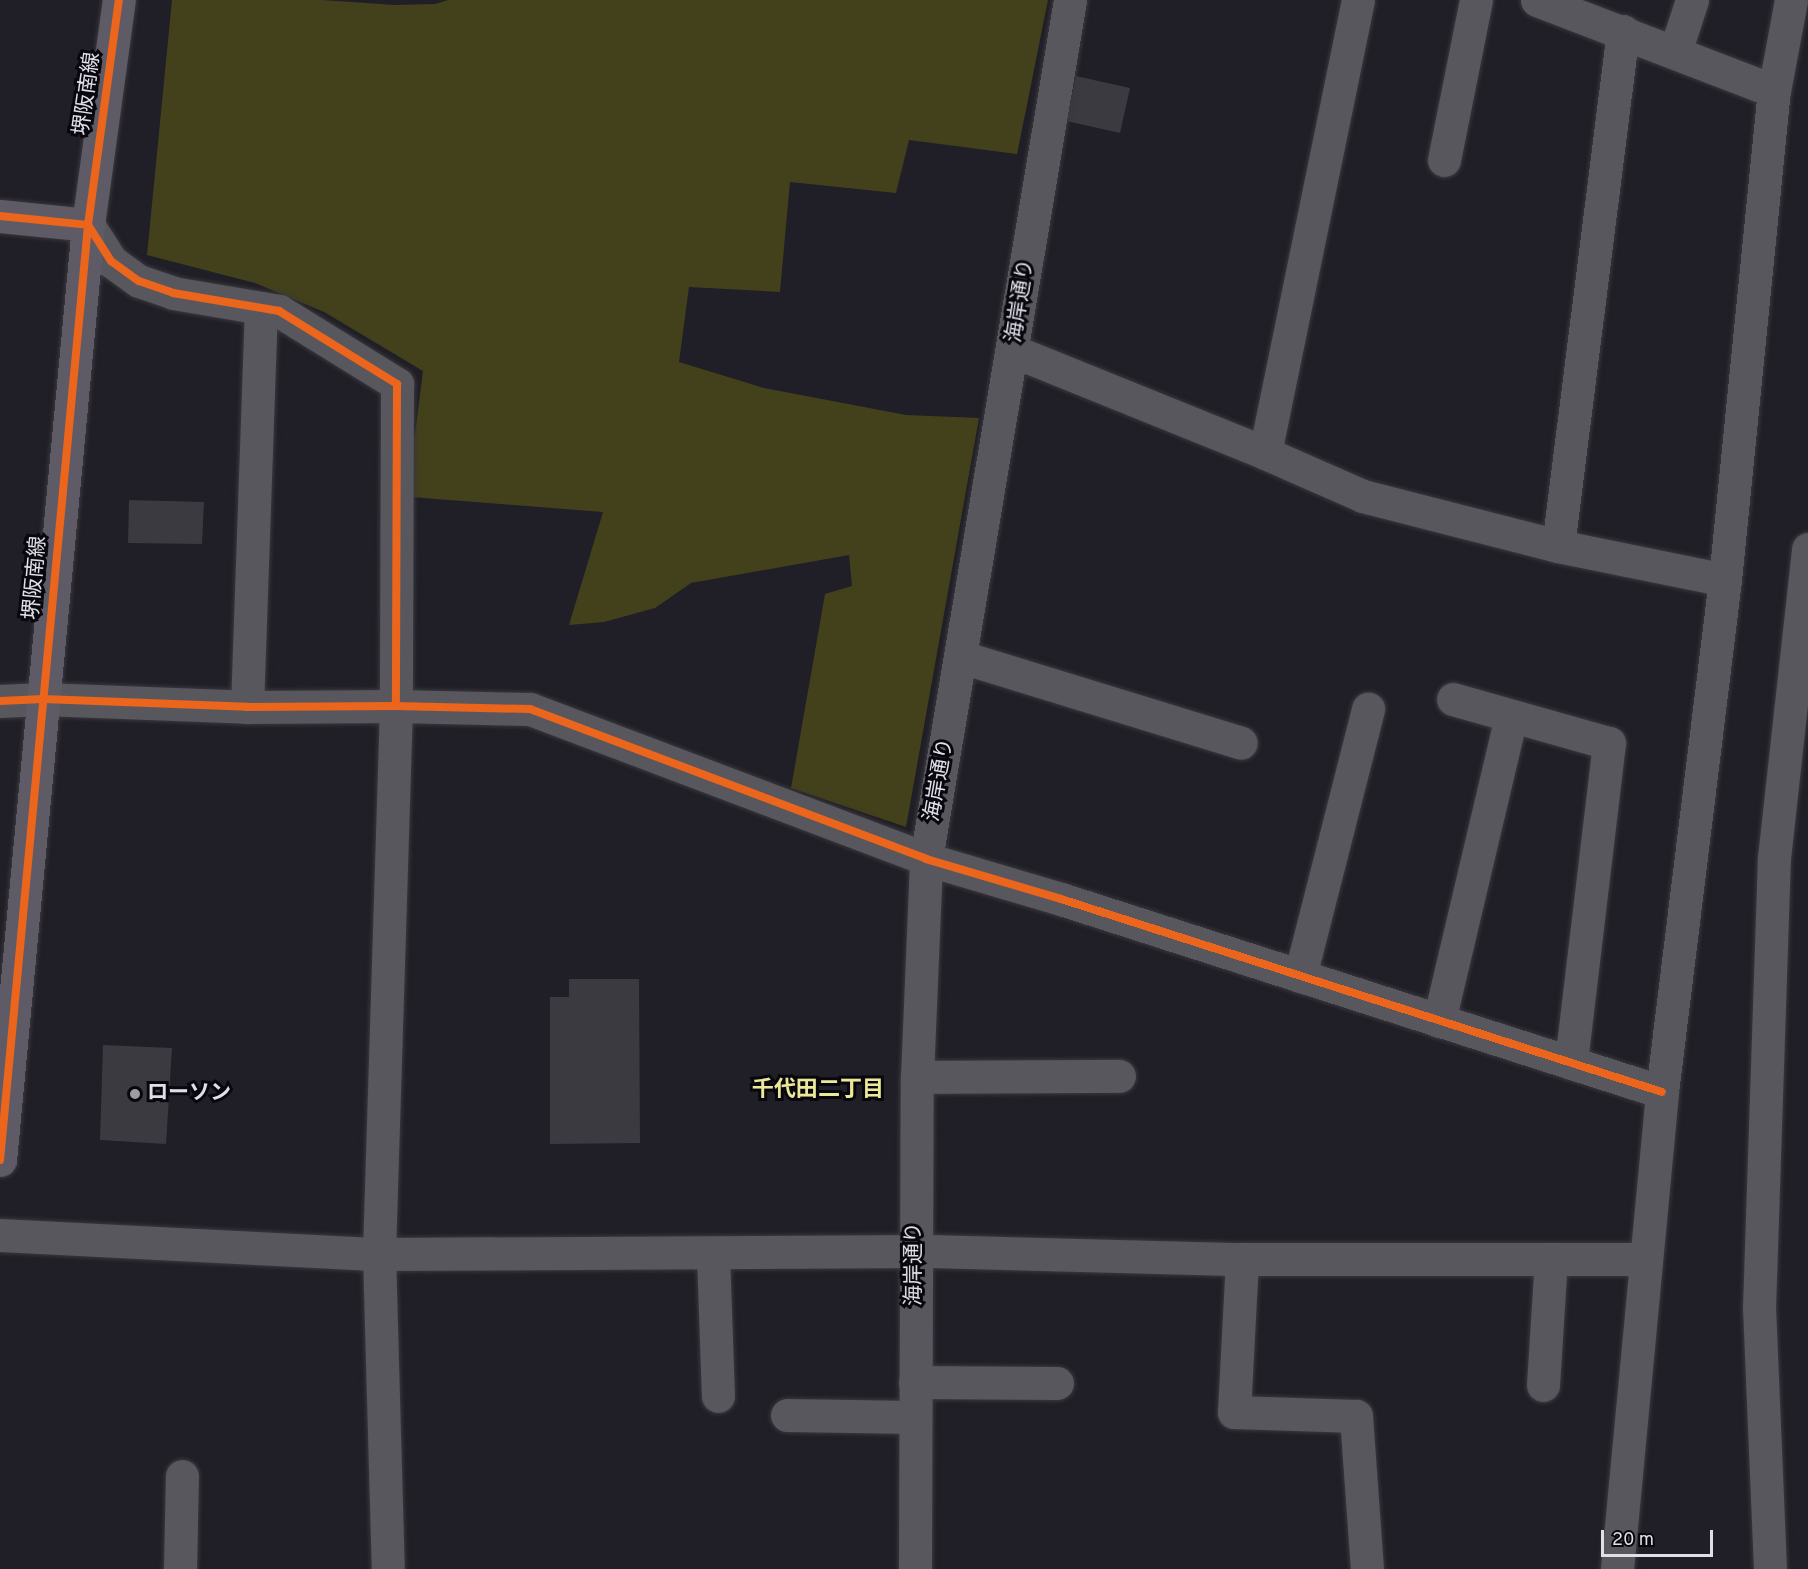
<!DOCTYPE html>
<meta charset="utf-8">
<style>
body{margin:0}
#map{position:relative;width:1808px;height:1569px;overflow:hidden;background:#201e26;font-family:Overpass,"Noto Sans JP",sans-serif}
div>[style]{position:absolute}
.green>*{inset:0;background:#43411c}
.building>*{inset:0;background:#3c3a41}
.roads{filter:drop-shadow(0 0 2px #39383d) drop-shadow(0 0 2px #39383d)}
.minor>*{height:33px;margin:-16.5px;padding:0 16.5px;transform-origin:16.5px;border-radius:16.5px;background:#58575d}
.major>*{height:33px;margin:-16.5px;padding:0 16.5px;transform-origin:16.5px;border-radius:16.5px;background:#5e5b66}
.cycleway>*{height:8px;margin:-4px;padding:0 4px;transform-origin:4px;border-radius:4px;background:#eb651d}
.dots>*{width:16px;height:16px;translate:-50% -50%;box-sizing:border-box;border:3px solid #08070d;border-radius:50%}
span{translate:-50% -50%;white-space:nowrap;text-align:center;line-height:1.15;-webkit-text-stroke:6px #08070d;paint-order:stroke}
.street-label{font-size:21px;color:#e0dee8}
.poi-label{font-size:21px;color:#e0dee8;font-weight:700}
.left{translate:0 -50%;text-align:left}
.neighbourhood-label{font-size:22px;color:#ebe899;font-weight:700}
.scale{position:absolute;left:1601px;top:1530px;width:112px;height:27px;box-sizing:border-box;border:3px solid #e0dee8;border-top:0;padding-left:8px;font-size:18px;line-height:21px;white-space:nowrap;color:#e0dee8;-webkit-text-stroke:4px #08070d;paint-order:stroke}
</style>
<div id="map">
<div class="green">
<div style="clip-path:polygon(172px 0,322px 0,395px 5px,435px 4px,448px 0,1048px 0,1017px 154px,909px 140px,896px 193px,790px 182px,780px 292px,689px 287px,679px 362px,764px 388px,906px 415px,979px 418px,906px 827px,791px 788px,825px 594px,852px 586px,849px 555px,691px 583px,655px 608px,604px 622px,569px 625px,603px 512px,411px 497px,412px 458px,423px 371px,324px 312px,255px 283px,147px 255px)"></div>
</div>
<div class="building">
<div style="clip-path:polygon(1076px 76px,1130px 88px,1120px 133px,1066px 121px)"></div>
<div style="clip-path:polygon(129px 500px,204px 502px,202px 544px,128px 543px)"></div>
<div style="clip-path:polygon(569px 979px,639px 979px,640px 1143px,550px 1144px,550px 997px,569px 997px)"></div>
<div style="clip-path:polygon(103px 1045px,172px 1048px,166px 1144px,100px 1140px)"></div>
</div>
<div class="roads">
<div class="minor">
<div style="left:1537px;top:0;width:254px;rotate:21deg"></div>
<div style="left:1675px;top:52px;width:55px;rotate:-71.9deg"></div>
<div style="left:1444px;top:160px;width:163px;rotate:-78.7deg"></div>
<div style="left:88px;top:225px;width:43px;rotate:57.4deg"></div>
<div style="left:111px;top:261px;width:34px;rotate:36deg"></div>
<div style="left:139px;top:281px;width:36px;rotate:19deg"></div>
<div style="left:173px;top:293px;width:108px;rotate:9.6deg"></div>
<div style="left:279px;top:311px;width:139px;rotate:31.7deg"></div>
<div style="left:397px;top:384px;width:322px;rotate:90.2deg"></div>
<div style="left:396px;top:706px;width:548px;rotate:91.78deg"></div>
<div style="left:379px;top:1254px;width:315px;rotate:88.4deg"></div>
<div style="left:1013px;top:351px;width:272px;rotate:22deg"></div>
<div style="left:1265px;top:453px;width:107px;rotate:23.7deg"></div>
<div style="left:1363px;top:496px;width:201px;rotate:14.4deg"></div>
<div style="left:1558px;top:546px;width:170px;rotate:11.5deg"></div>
<div style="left:1265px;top:453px;width:462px;rotate:-78.4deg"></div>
<div style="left:1558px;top:546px;width:519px;rotate:-82.81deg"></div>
<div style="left:975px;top:661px;width:278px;rotate:17.1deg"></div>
<div style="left:1453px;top:699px;width:162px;rotate:15.8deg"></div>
<div style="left:1609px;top:743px;width:322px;rotate:96.8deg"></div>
<div style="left:0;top:701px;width:43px;rotate:-2.7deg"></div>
<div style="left:43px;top:699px;width:204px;rotate:2.2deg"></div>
<div style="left:247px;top:707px;width:149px;rotate:-0.4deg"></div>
<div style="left:396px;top:706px;width:134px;rotate:1.3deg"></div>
<div style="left:530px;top:709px;width:423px;rotate:20.7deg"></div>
<div style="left:926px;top:859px;width:141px;rotate:16.5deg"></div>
<div style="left:1061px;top:899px;width:631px;rotate:17.8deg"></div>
<div style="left:247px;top:707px;width:399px;rotate:-88deg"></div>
<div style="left:1300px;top:976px;width:276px;rotate:-75.7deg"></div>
<div style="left:1439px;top:1021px;width:313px;rotate:-76.7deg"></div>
<div style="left:917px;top:1077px;width:202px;rotate:-0.3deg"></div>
<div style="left:0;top:1235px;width:379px;rotate:2.9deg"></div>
<div style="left:379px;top:1254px;width:550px;rotate:-0.31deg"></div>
<div style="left:929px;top:1251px;width:313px;rotate:1.5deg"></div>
<div style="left:1242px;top:1259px;width:403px"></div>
<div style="left:713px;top:1254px;width:142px;rotate:88deg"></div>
<div style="left:1242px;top:1259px;width:153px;rotate:93deg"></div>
<div style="left:1234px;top:1412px;width:122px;rotate:1.9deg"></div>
<div style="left:1356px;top:1416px;width:153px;rotate:85.9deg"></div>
<div style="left:915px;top:1382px;width:142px;rotate:0.4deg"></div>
<div style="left:1543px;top:1385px;width:126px;rotate:-86.4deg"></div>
<div style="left:787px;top:1415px;width:127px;rotate:0.9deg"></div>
<div style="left:180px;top:1569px;width:93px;rotate:-88.8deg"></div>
<div style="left:915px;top:1569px;width:492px;rotate:-89.8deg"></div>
<div style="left:917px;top:1077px;width:218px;rotate:-87.6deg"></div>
<div style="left:926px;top:859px;width:871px;rotate:-80.48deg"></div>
<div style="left:1617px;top:1569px;width:479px;rotate:-84.6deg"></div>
<div style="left:1662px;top:1092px;width:516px;rotate:-82.99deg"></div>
<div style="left:1725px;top:580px;width:491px;rotate:-84.3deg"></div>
<div style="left:1774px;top:91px;width:93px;rotate:-79.4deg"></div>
<div style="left:1770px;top:1569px;width:261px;rotate:-92.4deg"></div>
<div style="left:1759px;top:1308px;width:450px;rotate:-88.1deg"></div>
<div style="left:1774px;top:858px;width:311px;rotate:-83.7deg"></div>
</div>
<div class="major">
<div style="left:0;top:216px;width:88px;rotate:5.8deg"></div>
<div style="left:0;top:1160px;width:939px;rotate:-84.62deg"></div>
<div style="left:88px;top:225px;width:227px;rotate:-82.2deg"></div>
</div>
</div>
<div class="cycleway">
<div style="left:0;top:216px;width:88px;rotate:5.8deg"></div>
<div style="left:88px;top:225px;width:43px;rotate:57.4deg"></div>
<div style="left:111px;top:261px;width:34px;rotate:36deg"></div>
<div style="left:139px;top:281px;width:36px;rotate:19deg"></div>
<div style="left:173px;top:293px;width:108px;rotate:9.6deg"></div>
<div style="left:279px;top:311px;width:139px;rotate:31.7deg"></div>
<div style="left:397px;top:384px;width:322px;rotate:90.2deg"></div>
<div style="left:0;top:701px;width:43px;rotate:-2.7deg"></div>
<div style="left:43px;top:699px;width:204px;rotate:2.2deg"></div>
<div style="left:247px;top:707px;width:149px;rotate:-0.4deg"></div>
<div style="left:396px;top:706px;width:134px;rotate:1.3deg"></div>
<div style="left:530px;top:709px;width:423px;rotate:20.7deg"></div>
<div style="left:926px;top:859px;width:141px;rotate:16.5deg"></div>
<div style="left:1061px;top:899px;width:631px;rotate:17.8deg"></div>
<div style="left:0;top:1160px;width:939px;rotate:-84.62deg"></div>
<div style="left:88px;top:225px;width:227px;rotate:-82.2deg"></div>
</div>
<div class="dots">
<div style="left:135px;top:1094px;background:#9d9ba4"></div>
</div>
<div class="street-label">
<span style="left:88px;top:94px;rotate:-82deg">堺阪南線</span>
<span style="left:1021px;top:301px;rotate:-81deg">海岸通り</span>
<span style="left:36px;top:578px;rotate:-85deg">堺阪南線</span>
<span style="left:940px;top:780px;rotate:-80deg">海岸通り</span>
<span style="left:915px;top:1264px;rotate:-90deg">海岸通り</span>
</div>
<div class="poi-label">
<span class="left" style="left:147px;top:1094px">ローソン</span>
</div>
<div class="neighbourhood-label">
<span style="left:818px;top:1091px">千代田二丁目</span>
</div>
<div class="scale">20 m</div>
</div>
